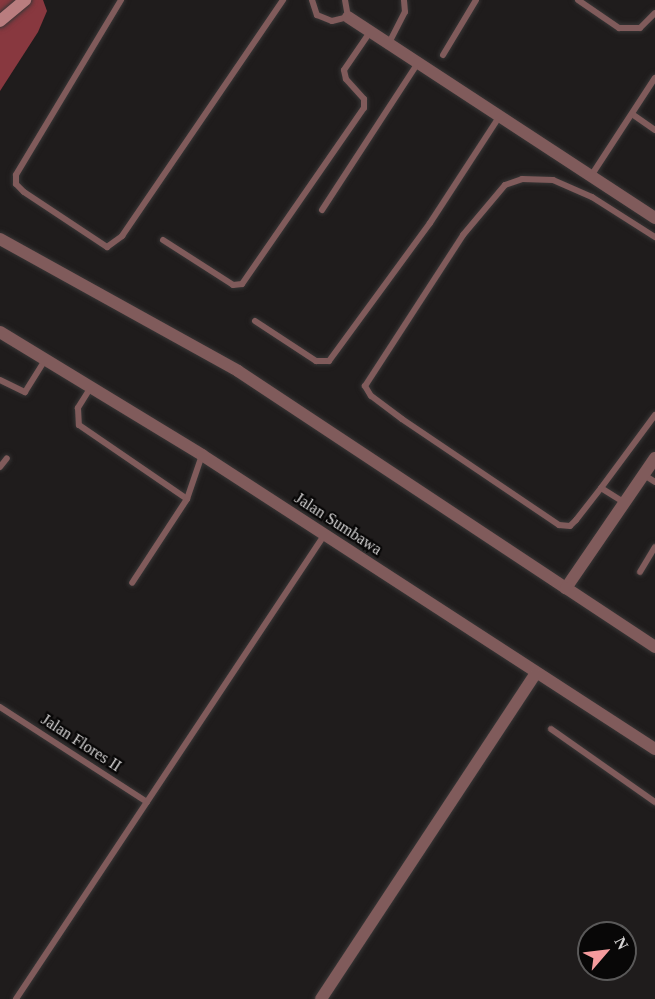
<!DOCTYPE html>
<style>
body{margin:0}
#map{position:relative;width:655px;height:999px;overflow:hidden;background:#1f1c1c;font-family:Georgia,serif}
div>[style]{position:absolute}
.water>*{inset:0;background:#88383f}
.roads{filter:drop-shadow(0 0 2px #383636) drop-shadow(0 0 2px #383636)}
.lane>*{height:6px;margin:-3px;padding:0 3px;transform-origin:3px;border-radius:3px;background:#805b5b}
.street>*{height:12px;margin:-6px;padding:0 6px;transform-origin:6px;border-radius:6px;background:#805b5b}
.secondary>*{height:12px;margin:-6px;padding:0 6px;transform-origin:6px;border-radius:6px;background:#b97d7f}
span{translate:-50% -50%;white-space:nowrap;text-align:center;line-height:1.15;-webkit-text-stroke:4.5px #080707;paint-order:stroke}
.street-label{font-size:16px;color:#d5d3d3}
.north{position:absolute;left:577px;top:921px;width:60px;height:60px;box-sizing:border-box;background:#080707;border:2px solid #5a5959;border-radius:50%;rotate:62deg;font-size:16px;font-weight:700;line-height:24px;text-align:center;color:#d5d3d3}
.north::after{content:'';display:block;margin:auto;width:21px;height:27px;background:#f59b9d;clip-path:polygon(50% 0,100% 100%,50% 72%,0 100%)}
</style>
<div id="map">
<div class="water">
<div style="clip-path:polygon(0 0,43px 0,47px 11px,38px 32px,0 91px)"></div>
</div>
<div class="roads">
<div class="lane">
<div style="left:121px;top:0;width:204px;rotate:121deg"></div>
<div style="left:16px;top:175px;width:9px;rotate:90deg"></div>
<div style="left:16px;top:184px;width:11px;rotate:45deg"></div>
<div style="left:24px;top:192px;width:100px;rotate:33.5deg"></div>
<div style="left:107px;top:247px;width:19px;rotate:-36deg"></div>
<div style="left:122px;top:236px;width:286px;rotate:-55.7deg"></div>
<div style="left:312px;top:0;width:16px;rotate:72deg"></div>
<div style="left:317px;top:15px;width:16px;rotate:22deg"></div>
<div style="left:332px;top:21px;width:16px;rotate:-14deg"></div>
<div style="left:348px;top:17px;width:17px;rotate:-100deg"></div>
<div style="left:578px;top:0;width:50px;rotate:34.3deg"></div>
<div style="left:619px;top:28px;width:21px"></div>
<div style="left:640px;top:28px;width:21px;rotate:-45deg"></div>
<div style="left:389px;top:43px;width:35px;rotate:-63deg"></div>
<div style="left:405px;top:12px;width:12px;rotate:-95deg"></div>
<div style="left:443px;top:55px;width:64px;rotate:-59deg"></div>
<div style="left:632px;top:114px;width:28px;rotate:35deg"></div>
<div style="left:591px;top:176px;width:117px;rotate:-56.9deg"></div>
<div style="left:322px;top:210px;width:176px;rotate:-56.9deg"></div>
<div style="left:163px;top:240px;width:83px;rotate:32.7deg"></div>
<div style="left:233px;top:285px;width:9px;rotate:-6deg"></div>
<div style="left:242px;top:284px;width:214px;rotate:-55.3deg"></div>
<div style="left:364px;top:108px;width:9px;rotate:-90deg"></div>
<div style="left:364px;top:99px;width:27px;rotate:-132deg"></div>
<div style="left:346px;top:79px;width:9px;rotate:-103deg"></div>
<div style="left:344px;top:70px;width:46px;rotate:-55.6deg"></div>
<div style="left:255px;top:321px;width:73px;rotate:33.3deg"></div>
<div style="left:316px;top:361px;width:13px"></div>
<div style="left:329px;top:361px;width:171px;rotate:-53.8deg"></div>
<div style="left:430px;top:223px;width:126px;rotate:-56.9deg"></div>
<div style="left:0;top:380px;width:28px;rotate:26deg"></div>
<div style="left:25px;top:392px;width:38px;rotate:-58deg"></div>
<div style="left:91px;top:387px;width:25px;rotate:122deg"></div>
<div style="left:78px;top:408px;width:17px;rotate:87deg"></div>
<div style="left:79px;top:425px;width:131px;rotate:34.4deg"></div>
<div style="left:187px;top:499px;width:100px;rotate:123.2deg"></div>
<div style="left:0;top:467px;width:11px;rotate:-52deg"></div>
<div style="left:644px;top:475px;width:13px;rotate:32deg"></div>
<div style="left:601px;top:488px;width:91px;rotate:-53.5deg"></div>
<div style="left:187px;top:499px;width:46px;rotate:-71.2deg"></div>
<div style="left:625px;top:503px;width:28px;rotate:-148deg"></div>
<div style="left:601px;top:488px;width:41px;rotate:128deg"></div>
<div style="left:576px;top:520px;width:8px;rotate:135deg"></div>
<div style="left:570px;top:526px;width:11px;rotate:-175deg"></div>
<div style="left:559px;top:525px;width:189px;rotate:-146deg"></div>
<div style="left:402px;top:419px;width:39px;rotate:-143deg"></div>
<div style="left:371px;top:396px;width:12px;rotate:-121deg"></div>
<div style="left:365px;top:386px;width:180px;rotate:-57deg"></div>
<div style="left:463px;top:235px;width:65px;rotate:-50deg"></div>
<div style="left:505px;top:185px;width:18px;rotate:-19deg"></div>
<div style="left:522px;top:179px;width:31px;rotate:2deg"></div>
<div style="left:553px;top:180px;width:43px;rotate:23.6deg"></div>
<div style="left:592px;top:197px;width:75px;rotate:32.4deg"></div>
<div style="left:640px;top:572px;width:29px;rotate:-59deg"></div>
<div style="left:0;top:707px;width:175px;rotate:32.9deg"></div>
<div style="left:551px;top:729px;width:127px;rotate:35.1deg"></div>
<div style="left:16px;top:999px;width:558px;rotate:-56.4deg"></div>
</div>
<div class="street">
<div style="left:348px;top:17px;width:367px;rotate:33.2deg"></div>
<div style="left:0;top:239px;width:272px;rotate:29deg"></div>
<div style="left:238px;top:371px;width:393px;rotate:33.5deg"></div>
<div style="left:0;top:332px;width:237px;rotate:31.3deg"></div>
<div style="left:202px;top:455px;width:540px;rotate:32.98deg"></div>
<div style="left:655px;top:458px;width:158px;rotate:124.4deg"></div>
<div style="left:566px;top:588px;width:107px;rotate:33.5deg"></div>
<div style="left:321px;top:999px;width:389px;rotate:-56.6deg"></div>
</div>
<div class="secondary">
<div style="left:0;top:21px;width:33px;rotate:-40deg"></div>
</div>
</div>
<div class="street-label">
<span style="left:338px;top:524px;rotate:33deg">Jalan Sumbawa</span>
<span style="left:81px;top:743px;rotate:33deg">Jalan Flores II</span>
</div>
<div class="north">N</div>
</div>
